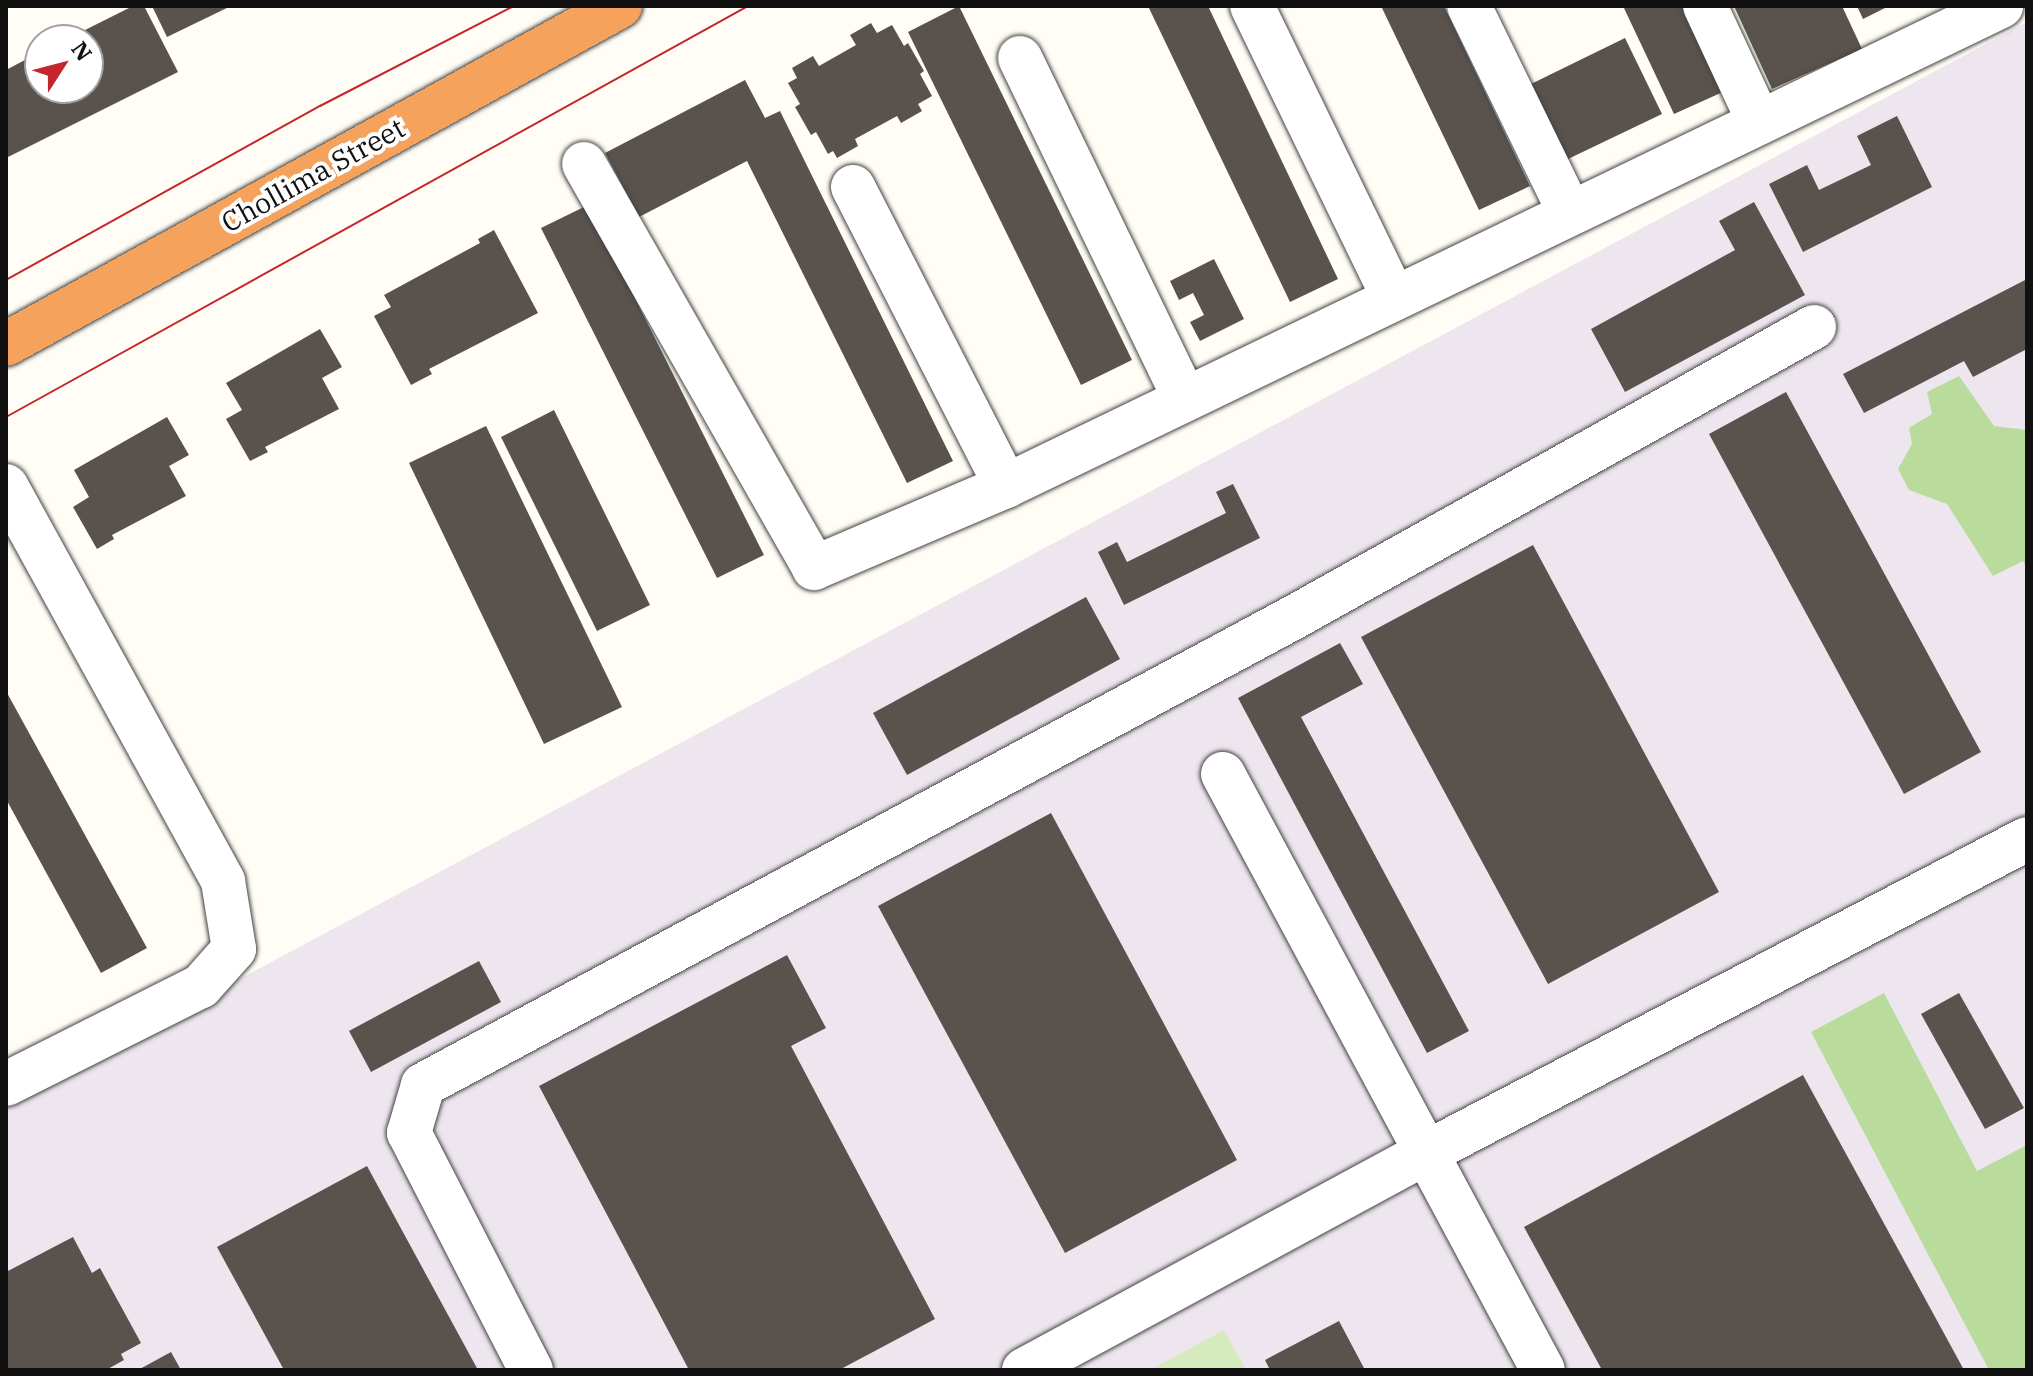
<!DOCTYPE html>
<style>
body{margin:0}
#map{position:relative;width:2033px;height:1376px;overflow:hidden;background:#fffdf5;font-family:"IBM Plex Serif",serif}
div>[style]{position:absolute}
.industrial>*{inset:0;background:#eee6ef}
.green>*{inset:0;background:#d5ebbd}
.forest>*{inset:0;background:#b9dc9c}
.building>*{inset:0;background:#5a524d}
.roads{filter:drop-shadow(0 0 2px #444) drop-shadow(0 0 2px #444)}
.minor>*{height:44px;margin:-22px;padding:0 22px;transform-origin:22px;border-radius:22px;background:#fff}
.highway>*{height:44px;margin:-22px;padding:0 22px;transform-origin:22px;border-radius:22px;background:#f5a25d}
.tram>*{height:2px;margin:-1px;padding:0 1px;transform-origin:1px;border-radius:1px;background:#c4262e}
span{translate:-50% -50%;white-space:nowrap;text-align:center;line-height:1.15;-webkit-text-stroke:8px #fff;paint-order:stroke}
.street-label{font-size:28px;color:#111}
.frame{position:absolute;inset:0;border:8px solid #111;pointer-events:none}
.north{position:absolute;left:24px;top:24px;width:80px;height:80px;box-sizing:border-box;background:#fff;border:2px solid #a0a0a0;border-radius:50%;rotate:54deg;font-size:22px;font-weight:700;line-height:32px;text-align:center;color:#111}
.north::after{content:'';display:block;margin:auto;width:28px;height:36px;background:#c4262e;clip-path:polygon(50% 0,100% 100%,50% 72%,0 100%)}
</style>
<div id="map">
<div class="industrial">
<div style="clip-path:polygon(2027px 22px,2027px 1370px,6px 1370px,6px 1104px)"></div>
</div>
<div class="green">
<div style="clip-path:polygon(1224px 1330px,1246px 1370px,1150px 1370px)"></div>
</div>
<div class="forest">
<div style="clip-path:polygon(1959px 376px,1994px 426px,2027px 430px,2027px 567px,2023px 561px,1993px 576px,1947px 504px,1909px 490px,1898px 469px,1912px 444px,1909px 428px,1932px 414px,1927px 392px)"></div>
<div style="clip-path:polygon(1884px 993px,1977px 1171px,2027px 1145px,2027px 1370px,1989px 1370px,1811px 1032px)"></div>
</div>
<div class="building">
<div style="clip-path:polygon(133px 6px,144px 6px,178px 72px,6px 158px,6px 70px,40px 52px,40px 88px,88px 88px,88px 40px,65px 40px)"></div>
<div style="clip-path:polygon(152px 6px,231px 6px,167px 37px)"></div>
<div style="clip-path:polygon(959px 6px,1132px 360px,1081px 385px,908px 32px)"></div>
<div style="clip-path:polygon(1148px 6px,1208px 6px,1338px 279px,1290px 302px)"></div>
<div style="clip-path:polygon(1381px 6px,1444px 6px,1530px 186px,1479px 210px)"></div>
<div style="clip-path:polygon(1623px 6px,1685px 6px,1725px 91px,1674px 114px)"></div>
<div style="clip-path:polygon(1734px 6px,1842px 6px,1862px 49px,1772px 89px)"></div>
<div style="clip-path:polygon(1857px 6px,1889px 6px,1863px 19px)"></div>
<div style="clip-path:polygon(871px 23px,877px 33px,892px 25px,904px 46px,908px 43px,924px 71px,920px 74px,932px 96px,918px 104px,922px 111px,901px 123px,897px 116px,855px 139px,858px 146px,837px 158px,833px 151px,828px 154px,816px 132px,811px 135px,795px 107px,800px 104px,788px 83px,797px 78px,792px 68px,813px 56px,819px 66px,856px 45px,850px 35px)"></div>
<div style="clip-path:polygon(1625px 38px,1662px 114px,1568px 159px,1531px 84px)"></div>
<div style="clip-path:polygon(745px 80px,765px 118px,780px 111px,953px 461px,907px 483px,747px 161px,639px 217px,605px 153px)"></div>
<div style="clip-path:polygon(1897px 116px,1932px 187px,1803px 252px,1769px 184px,1807px 165px,1819px 190px,1871px 165px,1857px 136px)"></div>
<div style="clip-path:polygon(1754px 202px,1805px 295px,1625px 392px,1591px 329px,1735px 250px,1719px 221px)"></div>
<div style="clip-path:polygon(588px 205px,764px 555px,717px 578px,541px 228px)"></div>
<div style="clip-path:polygon(494px 230px,538px 313px,429px 369px,432px 374px,411px 385px,374px 316px,391px 307px,384px 295px,480px 243px,478px 239px)"></div>
<div style="clip-path:polygon(1214px 259px,1244px 319px,1200px 341px,1190px 322px,1204px 315px,1193px 293px,1179px 300px,1170px 281px)"></div>
<div style="clip-path:polygon(2027px 279px,2027px 349px,1973px 377px,1964px 361px,1864px 413px,1843px 374px)"></div>
<div style="clip-path:polygon(320px 329px,342px 367px,322px 378px,339px 409px,265px 447px,268px 452px,250px 461px,226px 419px,242px 410px,226px 383px)"></div>
<div style="clip-path:polygon(1786px 392px,1981px 752px,1904px 794px,1709px 434px)"></div>
<div style="clip-path:polygon(554px 410px,650px 605px,597px 631px,501px 437px)"></div>
<div style="clip-path:polygon(167px 417px,189px 455px,169px 466px,186px 496px,112px 535px,114px 539px,97px 549px,73px 507px,89px 497px,74px 470px)"></div>
<div style="clip-path:polygon(486px 426px,622px 707px,544px 744px,409px 463px)"></div>
<div style="clip-path:polygon(1233px 484px,1260px 538px,1124px 605px,1098px 552px,1117px 542px,1127px 562px,1226px 513px,1216px 492px)"></div>
<div style="clip-path:polygon(1533px 545px,1719px 892px,1548px 984px,1361px 637px)"></div>
<div style="clip-path:polygon(1086px 597px,1120px 659px,907px 775px,873px 713px)"></div>
<div style="clip-path:polygon(1340px 643px,1363px 684px,1301px 717px,1469px 1031px,1427px 1053px,1238px 698px)"></div>
<div style="clip-path:polygon(6px 691px,147px 948px,101px 973px,6px 799px)"></div>
<div style="clip-path:polygon(1051px 813px,1237px 1160px,1065px 1253px,878px 906px)"></div>
<div style="clip-path:polygon(787px 955px,826px 1028px,791px 1046px,935px 1319px,839px 1370px,689px 1370px,539px 1086px)"></div>
<div style="clip-path:polygon(479px 961px,501px 1002px,371px 1072px,349px 1031px)"></div>
<div style="clip-path:polygon(1959px 993px,2024px 1108px,1985px 1129px,1921px 1014px)"></div>
<div style="clip-path:polygon(1803px 1075px,1964px 1370px,1602px 1370px,1524px 1227px)"></div>
<div style="clip-path:polygon(367px 1166px,478px 1370px,284px 1370px,217px 1247px)"></div>
<div style="clip-path:polygon(73px 1237px,92px 1273px,100px 1268px,141px 1343px,121px 1354px,124px 1360px,106px 1370px,8px 1370px,6px 1272px)"></div>
<div style="clip-path:polygon(1339px 1321px,1365px 1370px,1270px 1370px,1265px 1360px)"></div>
<div style="clip-path:polygon(171px 1352px,181px 1370px,138px 1370px)"></div>
</div>
<div class="roads">
<div class="minor">
<div style="left:1252px;top:6px;width:325px;rotate:64.1deg"></div>
<div style="left:1469px;top:6px;width:230px;rotate:64deg"></div>
<div style="left:1705px;top:6px;width:128px;rotate:65deg"></div>
<div style="left:1020px;top:58px;width:379px;rotate:64.2deg"></div>
<div style="left:584px;top:164px;width:465px;rotate:60.3deg"></div>
<div style="left:814px;top:568px;width:209px;rotate:-23.1deg"></div>
<div style="left:1006px;top:486px;width:1105px;rotate:-25.75deg"></div>
<div style="left:853px;top:187px;width:336px;rotate:62.9deg"></div>
<div style="left:6px;top:486px;width:451px;rotate:61.2deg"></div>
<div style="left:223px;top:881px;width:69px;rotate:80.8deg"></div>
<div style="left:234px;top:949px;width:50px;rotate:131.7deg"></div>
<div style="left:201px;top:986px;width:218px;rotate:153.3deg"></div>
<div style="left:1223px;top:774px;width:676px;rotate:61.77deg"></div>
<div style="left:531px;top:1370px;width:267px;rotate:-117.2deg"></div>
<div style="left:409px;top:1133px;width:50px;rotate:-73.7deg"></div>
<div style="left:423px;top:1085px;width:993px;rotate:-28.24deg"></div>
<div style="left:1298px;top:615px;width:591px;rotate:-29.17deg"></div>
<div style="left:1024px;top:1370px;width:457px;rotate:-28.4deg"></div>
<div style="left:1426px;top:1153px;width:678px;rotate:-27.59deg"></div>
</div>
<div class="highway">
<div style="left:6px;top:344px;width:701px;rotate:-28.83deg"></div>
</div>
</div>
<div class="tram">
<div style="left:6px;top:280px;width:359px;rotate:-29deg"></div>
<div style="left:320px;top:106px;width:218px;rotate:-27.3deg"></div>
<div style="left:6px;top:417px;width:848px;rotate:-28.98deg"></div>
</div>
<div class="street-label">
<span style="left:313px;top:175px;rotate:-29deg">Chollima Street</span>
</div>
<div class="frame"></div>
<div class="north">N</div>
</div>
